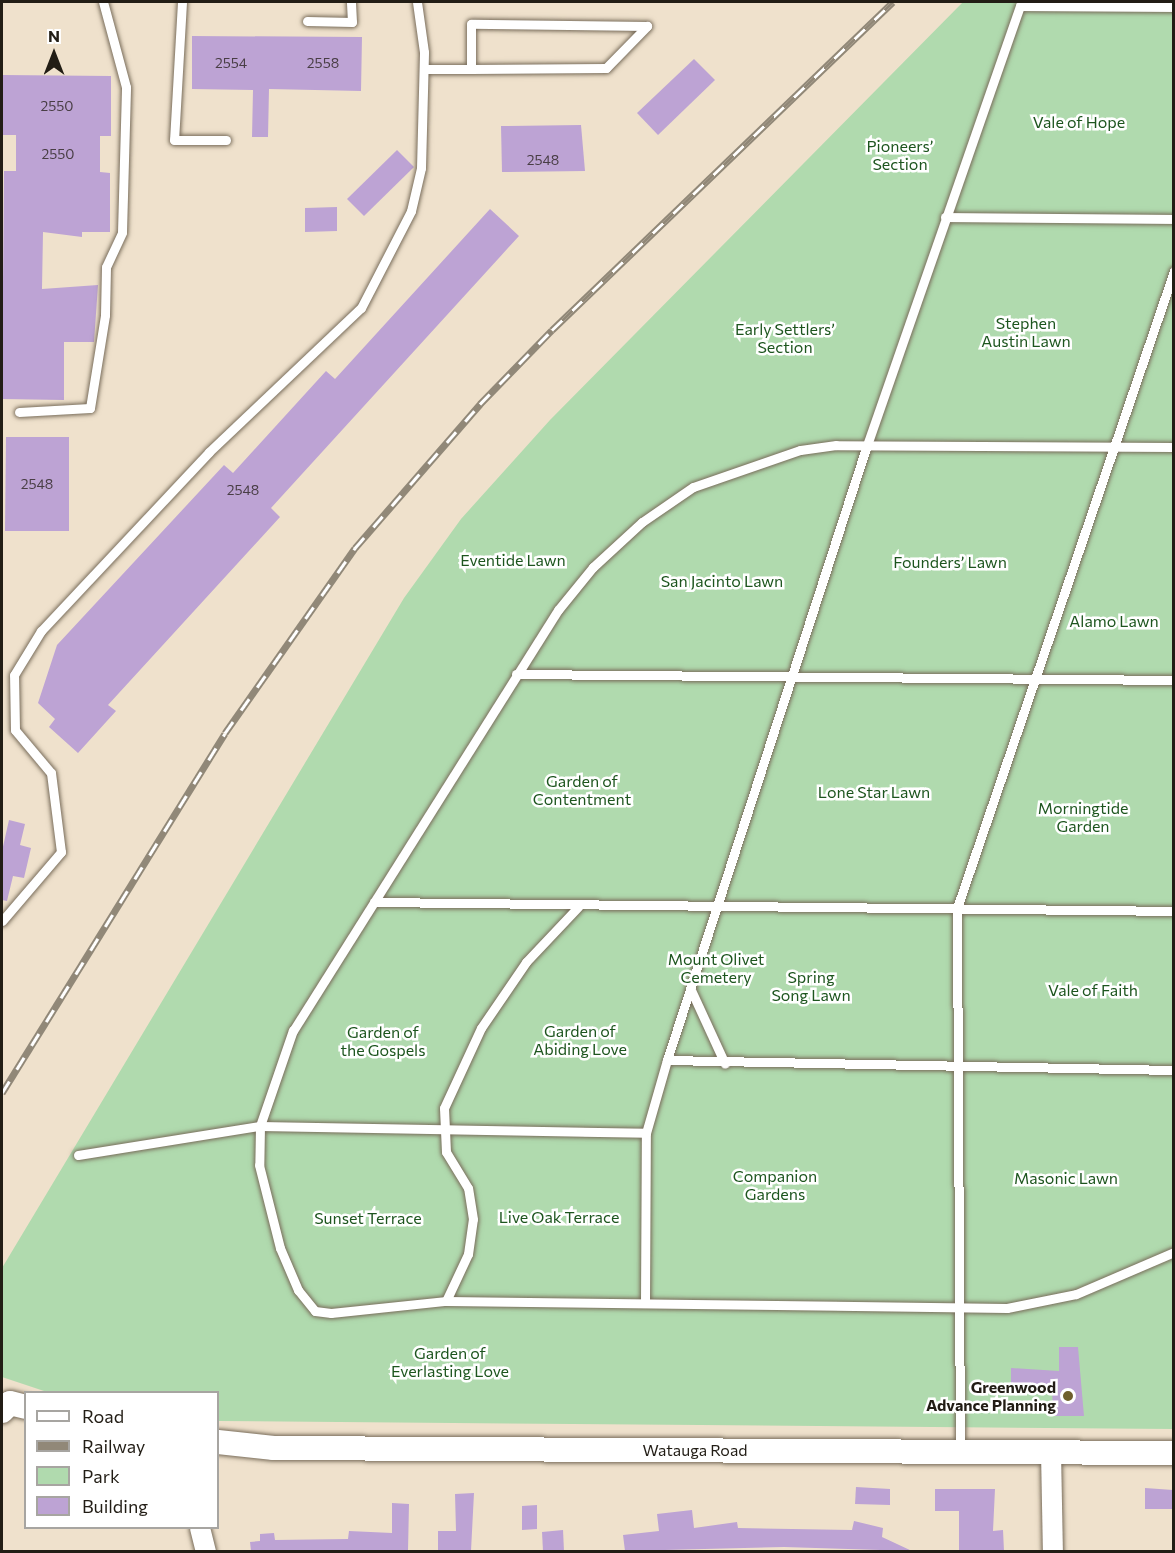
<!DOCTYPE html>
<meta charset="utf-8">
<style>
body{margin:0}
#map{position:relative;width:1175px;height:1553px;overflow:hidden;background:#efe1cc;font-family:Commissioner,sans-serif}
div>[style]{position:absolute}
.green>*{inset:0;background:#b0daae}
.building>*{inset:0;background:#bda3d4}
.roads{filter:drop-shadow(0 0 2px #796d5b) drop-shadow(0 0 2px #796d5b)}
.service>*{height:9px;margin:-4.5px;padding:0 4.5px;transform-origin:4.5px;border-radius:4.5px;background:#fff}
.minor>*{height:20px;margin:-10px;padding:0 10px;transform-origin:10px;border-radius:10px;background:#fff}
.tertiary>*{height:24px;margin:-12px;padding:0 12px;transform-origin:12px;border-radius:12px;background:#fff}
.rail>*{height:7px;margin-top:-3.5px;transform-origin:0;background:repeating-linear-gradient(90deg,#fff 0 14px,#918878 0 28px);box-sizing:border-box;border-block:2px solid #918878}
.dots>*{width:16px;height:16px;translate:-50% -50%;box-sizing:border-box;border:3px solid #fff;border-radius:50%}
span{translate:-50% -50%;white-space:nowrap;text-align:center;line-height:1.15;-webkit-text-stroke:5px #fff;paint-order:stroke}
.number-label{font-size:14px;color:#493e45}
.number-label span{-webkit-text-stroke-width:0}
.park-label{font-size:16px;color:#1d551e}
.poi-label{font-size:16px;color:#221d15;font-weight:700}
.right{translate:-100% -50%;text-align:right}
.street-label{font-size:16px;color:#221d15}
.frame{position:absolute;inset:0;border:3px solid #221d15;pointer-events:none}
.legend{position:absolute;left:24px;top:1391px;width:195px;height:138px;box-sizing:border-box;background:#fff;border:2px solid #a7a5a1;margin:0;padding:8px 10px;list-style:none;font-size:18px;color:#221d15}
.legend li{display:flex;align-items:center;gap:12px;height:30px}
.legend b{width:30px;border:2px solid #a7a5a1}
.north{position:absolute;left:24px;top:24px;width:60px;height:60px;-webkit-text-stroke:4px #fff;paint-order:stroke;rotate:0deg;font-size:16px;font-weight:700;line-height:24px;text-align:center;color:#221d15}
.north::after{content:'';display:block;margin:auto;width:21px;height:27px;background:#221d15;clip-path:polygon(50% 0,100% 100%,50% 72%,0 100%)}
</style>
<div id="map">
<div class="green">
<div style="clip-path:polygon(963px 2px,1173px 2px,1173px 1429px,218px 1421px,218px 1392px,47px 1392px,2px 1377px,2px 1268px,404px 598px,461px 519px,550px 420px)"></div>
</div>
<div class="building">
<div style="clip-path:polygon(192px 36px,362px 37px,361px 91px,269px 89px,268px 137px,252px 137px,253px 90px,192px 89px)"></div>
<div style="clip-path:polygon(694px 59px,715px 80px,658px 135px,637px 113px)"></div>
<div style="clip-path:polygon(3px 75px,111px 76px,111px 136px,100px 136px,100px 172px,110px 173px,110px 232px,82px 232px,82px 237px,43px 232px,42px 289px,98px 285px,94px 342px,64px 342px,64px 400px,2px 399px,4px 171px,16px 171px,16px 135px,3px 135px)"></div>
<div style="clip-path:polygon(581px 125px,585px 171px,502px 172px,501px 126px)"></div>
<div style="clip-path:polygon(397px 150px,414px 167px,364px 216px,347px 199px)"></div>
<div style="clip-path:polygon(337px 207px,337px 231px,305px 232px,305px 208px)"></div>
<div style="clip-path:polygon(490px 209px,519px 236px,271px 508px,280px 517px,108px 705px,116px 711px,78px 753px,49px 727px,55px 719px,38px 703px,57px 645px,224px 465px,233px 473px,326px 371px,335px 379px)"></div>
<div style="clip-path:polygon(6px 437px,69px 437px,69px 531px,5px 531px)"></div>
<div style="clip-path:polygon(9px 820px,25px 824px,20px 845px,31px 848px,24px 878px,13px 876px,7px 901px,2px 900px,2px 851px)"></div>
<div style="clip-path:polygon(1059px 1347px,1078px 1347px,1084px 1416px,1053px 1416px,1052px 1387px,1011px 1387px,1011px 1368px,1059px 1371px)"></div>
<div style="clip-path:polygon(856px 1487px,890px 1489px,890px 1505px,855px 1504px)"></div>
<div style="clip-path:polygon(1145px 1488px,1173px 1490px,1173px 1509px,1145px 1509px)"></div>
<div style="clip-path:polygon(935px 1489px,995px 1489px,993px 1531px,1003px 1530px,1004px 1551px,959px 1551px,959px 1511px,935px 1511px)"></div>
<div style="clip-path:polygon(474px 1493px,471px 1551px,438px 1551px,438px 1531px,456px 1531px,455px 1494px)"></div>
<div style="clip-path:polygon(392px 1503px,409px 1504px,408px 1551px,251px 1551px,250px 1542px,260px 1541px,260px 1534px,274px 1533px,275px 1540px,348px 1539px,349px 1531px,392px 1533px)"></div>
<div style="clip-path:polygon(537px 1505px,537px 1529px,522px 1530px,522px 1506px)"></div>
<div style="clip-path:polygon(692px 1510px,694px 1528px,737px 1522px,738px 1528px,852px 1530px,854px 1521px,883px 1528px,882px 1537px,912px 1551px,784px 1547px,625px 1551px,623px 1535px,659px 1531px,657px 1514px)"></div>
<div style="clip-path:polygon(563px 1530px,564px 1551px,543px 1551px,542px 1532px)"></div>
</div>
<div class="roads">
<div class="service">
<div style="left:182px;top:2px;width:138px;rotate:93.3deg"></div>
<div style="left:174px;top:140px;width:52px"></div>
<div style="left:307px;top:21px;width:45px;rotate:1.3deg"></div>
<div style="left:352px;top:22px;width:20px;rotate:-93deg"></div>
<div style="left:424px;top:69px;width:47px"></div>
<div style="left:471px;top:69px;width:135px;rotate:-0.4deg"></div>
<div style="left:606px;top:68px;width:59px;rotate:-45.7deg"></div>
<div style="left:647px;top:26px;width:176px;rotate:-179.3deg"></div>
<div style="left:471px;top:24px;width:45px;rotate:90deg"></div>
<div style="left:945px;top:217px;width:229px;rotate:0.5deg"></div>
<div style="left:19px;top:412px;width:71px;rotate:-3.2deg"></div>
<div style="left:90px;top:408px;width:94px;rotate:-80.8deg"></div>
<div style="left:105px;top:315px;width:48px;rotate:-88.8deg"></div>
<div style="left:106px;top:267px;width:38px;rotate:-65deg"></div>
<div style="left:122px;top:232px;width:145px;rotate:-88.4deg"></div>
<div style="left:126px;top:87px;width:88px;rotate:-105.1deg"></div>
<div style="left:1174px;top:447px;width:338px;rotate:-179.7deg"></div>
<div style="left:836px;top:445px;width:36px;rotate:172deg"></div>
<div style="left:800px;top:450px;width:113px;rotate:160.9deg"></div>
<div style="left:693px;top:487px;width:62px;rotate:145.5deg"></div>
<div style="left:642px;top:522px;width:67px;rotate:137.4deg"></div>
<div style="left:593px;top:567px;width:55px;rotate:129.1deg"></div>
<div style="left:558px;top:610px;width:497px;rotate:122.2deg"></div>
<div style="left:293px;top:1030px;width:102px;rotate:109deg"></div>
<div style="left:260px;top:1126px;width:39px;rotate:91deg"></div>
<div style="left:259px;top:1165px;width:86px;rotate:75.8deg"></div>
<div style="left:280px;top:1248px;width:46px;rotate:66.8deg"></div>
<div style="left:298px;top:1290px;width:27px;rotate:51deg"></div>
<div style="left:315px;top:1311px;width:16px;rotate:7deg"></div>
<div style="left:331px;top:1313px;width:116px;rotate:-6deg"></div>
<div style="left:446px;top:1301px;width:561px;rotate:0.71deg"></div>
<div style="left:1007px;top:1308px;width:70px;rotate:-11.5deg"></div>
<div style="left:1076px;top:1294px;width:107px;rotate:-23.2deg"></div>
<div style="left:516px;top:674px;width:658px;rotate:0.52deg"></div>
<div style="left:374px;top:902px;width:800px;rotate:0.64deg"></div>
<div style="left:2px;top:921px;width:91px;rotate:-49.5deg"></div>
<div style="left:61px;top:852px;width:80px;rotate:-97.2deg"></div>
<div style="left:51px;top:773px;width:56px;rotate:-129.9deg"></div>
<div style="left:15px;top:730px;width:55px;rotate:-91deg"></div>
<div style="left:14px;top:675px;width:52px;rotate:-58.5deg"></div>
<div style="left:41px;top:631px;width:245px;rotate:-46.8deg"></div>
<div style="left:209px;top:452px;width:209px;rotate:-43.5deg"></div>
<div style="left:361px;top:308px;width:109px;rotate:-62.7deg"></div>
<div style="left:411px;top:211px;width:44px;rotate:-76.9deg"></div>
<div style="left:421px;top:168px;width:116px;rotate:-88.5deg"></div>
<div style="left:424px;top:52px;width:50px;rotate:-98deg"></div>
<div style="left:691px;top:990px;width:81px;rotate:65.3deg"></div>
<div style="left:667px;top:1060px;width:507px;rotate:1.13deg"></div>
<div style="left:78px;top:1155px;width:184px;rotate:-9.1deg"></div>
<div style="left:260px;top:1126px;width:386px;rotate:1deg"></div>
<div style="left:446px;top:1301px;width:52px;rotate:-64.9deg"></div>
<div style="left:468px;top:1254px;width:35px;rotate:-82deg"></div>
<div style="left:473px;top:1219px;width:31px;rotate:-99deg"></div>
<div style="left:468px;top:1188px;width:42px;rotate:-121.4deg"></div>
<div style="left:446px;top:1152px;width:44px;rotate:-92.6deg"></div>
<div style="left:444px;top:1108px;width:88px;rotate:-65.2deg"></div>
<div style="left:481px;top:1028px;width:80px;rotate:-55.7deg"></div>
<div style="left:526px;top:962px;width:76px;rotate:-46.6deg"></div>
<div style="left:645px;top:1303px;width:170px;rotate:-89.7deg"></div>
<div style="left:646px;top:1133px;width:76px;rotate:-74deg"></div>
<div style="left:667px;top:1060px;width:644px;rotate:-71.99deg"></div>
<div style="left:866px;top:448px;width:468px;rotate:-70.8deg"></div>
<div style="left:1020px;top:6px;width:154px;rotate:0.4deg"></div>
<div style="left:960px;top:1452px;width:544px;rotate:-90.32deg"></div>
<div style="left:957px;top:908px;width:673px;rotate:-71.19deg"></div>
</div>
<div class="minor">
<div style="left:1051px;top:1452px;width:100px;rotate:88.9deg"></div>
<div style="left:200px;top:1528px;width:25px;rotate:76deg"></div>
</div>
<div class="tertiary">
<div style="left:2px;top:1411px;width:11px;rotate:-45deg"></div>
<div style="left:10px;top:1403px;width:16px;rotate:14deg"></div>
<div style="left:218px;top:1442px;width:56px;rotate:6.1deg"></div>
<div style="left:274px;top:1448px;width:900px;rotate:0.32deg"></div>
</div>
</div>
<div class="rail">
<div style="left:2px;top:1093px;width:423px;rotate:-58.2deg"></div>
<div style="left:225px;top:733px;width:226px;rotate:-54.9deg"></div>
<div style="left:355px;top:548px;width:191px;rotate:-49deg"></div>
<div style="left:480px;top:404px;width:103px;rotate:-45.8deg"></div>
<div style="left:552px;top:330px;width:473px;rotate:-43.9deg"></div>
</div>
<div class="dots">
<div style="left:1068px;top:1396px;background:#6f5f2c"></div>
</div>
<div class="number-label">
<span style="left:231px;top:63px">2554</span>
<span style="left:323px;top:63px">2558</span>
<span style="left:57px;top:106px">2550</span>
<span style="left:58px;top:154px">2550</span>
<span style="left:543px;top:160px">2548</span>
<span style="left:37px;top:484px">2548</span>
<span style="left:243px;top:490px">2548</span>
</div>
<div class="park-label">
<span style="left:1079px;top:122px">Vale of Hope</span>
<span style="left:900px;top:155px">Pioneers’<br>Section</span>
<span style="left:1026px;top:332px">Stephen<br>Austin Lawn</span>
<span style="left:785px;top:338px">Early Settlers’<br>Section</span>
<span style="left:513px;top:560px">Eventide Lawn</span>
<span style="left:950px;top:562px">Founders’ Lawn</span>
<span style="left:722px;top:581px">San Jacinto Lawn</span>
<span style="left:1114px;top:621px">Alamo Lawn</span>
<span style="left:582px;top:790px">Garden of<br>Contentment</span>
<span style="left:874px;top:792px">Lone Star Lawn</span>
<span style="left:1083px;top:817px">Morningtide<br>Garden</span>
<span style="left:716px;top:968px">Mount Olivet<br>Cemetery</span>
<span style="left:811px;top:986px">Spring<br>Song Lawn</span>
<span style="left:1093px;top:990px">Vale of Faith</span>
<span style="left:580px;top:1040px">Garden of<br>Abiding Love</span>
<span style="left:383px;top:1041px">Garden of<br>the Gospels</span>
<span style="left:775px;top:1185px">Companion<br>Gardens</span>
<span style="left:1066px;top:1178px">Masonic Lawn</span>
<span style="left:559px;top:1217px">Live Oak Terrace</span>
<span style="left:368px;top:1218px">Sunset Terrace</span>
<span style="left:450px;top:1362px">Garden of<br>Everlasting Love</span>
</div>
<div class="poi-label">
<span class="right" style="left:1056px;top:1396px">Greenwood<br>Advance Planning</span>
</div>
<div class="street-label">
<span style="left:695px;top:1450px">Watauga Road</span>
</div>
<div class="frame"></div>
<ul class="legend">
<li><b style="height:8px;background:#fff"></b>Road</li>
<li><b style="height:8px;background:#918878"></b>Railway</li>
<li><b style="height:16px;background:#b0daae"></b>Park</li>
<li><b style="height:16px;background:#bda3d4"></b>Building</li>
</ul>
<div class="north">N</div>
</div>
